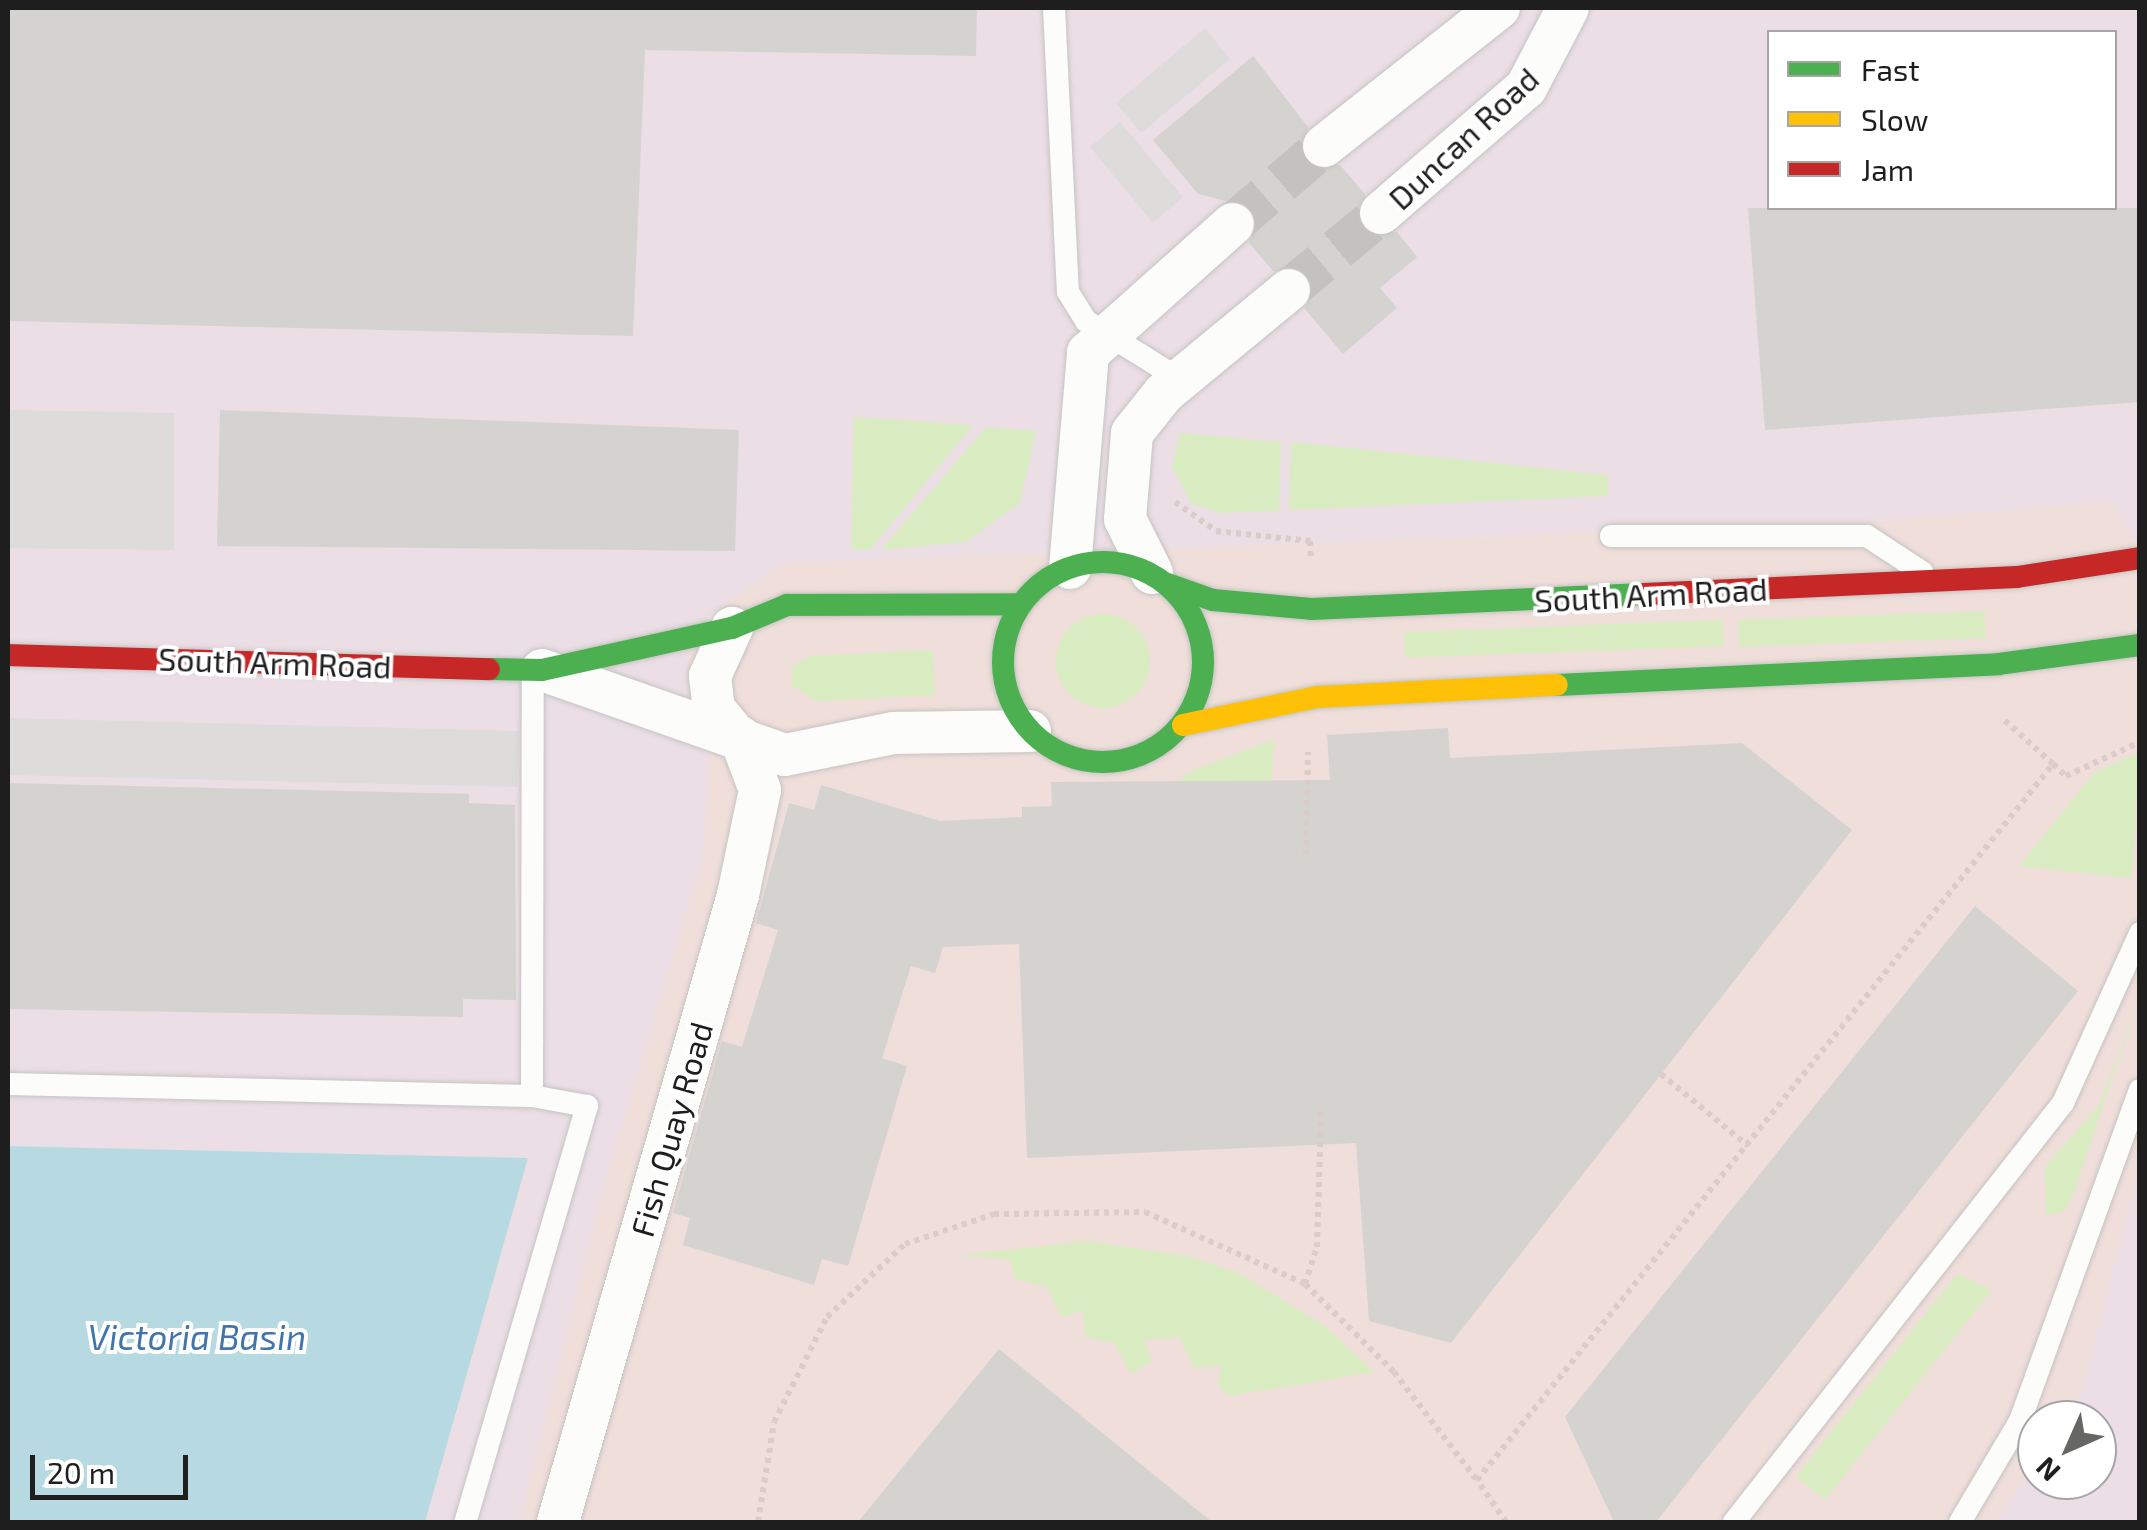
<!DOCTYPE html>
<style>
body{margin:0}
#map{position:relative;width:2147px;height:1530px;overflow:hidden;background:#edebe6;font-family:"Exo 2",sans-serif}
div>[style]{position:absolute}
.commercial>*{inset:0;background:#f0deda}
.industrial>*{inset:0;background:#ebdee5}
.grass>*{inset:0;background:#d9ecc2}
.round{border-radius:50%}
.parking>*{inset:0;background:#dddcda}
.water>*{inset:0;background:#b7d9e2}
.building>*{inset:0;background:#d5d3cf}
.street-tunnel>*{height:42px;margin-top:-21px;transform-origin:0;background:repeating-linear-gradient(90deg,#c4c2be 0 42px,transparent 0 63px)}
.path>*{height:6px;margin-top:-3px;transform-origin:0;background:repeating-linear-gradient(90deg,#dbccc9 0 5px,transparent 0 10px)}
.roads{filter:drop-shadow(0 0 2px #c5c4c2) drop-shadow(0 0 2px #c5c4c2)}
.lane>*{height:22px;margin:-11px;padding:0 11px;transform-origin:11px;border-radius:11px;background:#fcfcfb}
.street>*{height:42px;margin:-21px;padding:0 21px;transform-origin:21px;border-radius:21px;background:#fcfcfb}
.fast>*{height:22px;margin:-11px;padding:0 11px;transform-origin:11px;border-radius:11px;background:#4caf50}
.fast>.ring{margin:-11px;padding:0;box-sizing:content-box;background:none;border:22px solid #4caf50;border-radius:50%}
.slow>*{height:22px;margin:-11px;padding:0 11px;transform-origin:11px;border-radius:11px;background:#ffc107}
.jam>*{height:22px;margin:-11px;padding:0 11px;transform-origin:11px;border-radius:11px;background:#c62828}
span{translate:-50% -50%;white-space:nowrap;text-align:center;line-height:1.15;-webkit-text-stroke:8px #fff;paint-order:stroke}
.street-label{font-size:32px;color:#1e1e1e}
.water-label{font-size:35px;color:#4175ac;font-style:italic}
.frame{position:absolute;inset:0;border:10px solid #1e1e1e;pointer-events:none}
.legend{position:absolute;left:1767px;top:30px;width:350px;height:180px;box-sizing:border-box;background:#fff;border:2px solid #a5a5a5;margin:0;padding:12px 18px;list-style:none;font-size:30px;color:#1e1e1e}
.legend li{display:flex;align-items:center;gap:20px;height:50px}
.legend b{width:50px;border:2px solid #a5a5a5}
.north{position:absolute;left:2017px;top:1400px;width:100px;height:100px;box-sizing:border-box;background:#fff;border:2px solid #a5a5a5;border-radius:50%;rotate:225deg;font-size:28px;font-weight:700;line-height:40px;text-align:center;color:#1e1e1e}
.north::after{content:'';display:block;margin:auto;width:35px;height:45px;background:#666664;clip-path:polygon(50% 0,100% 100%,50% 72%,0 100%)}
.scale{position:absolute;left:30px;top:1455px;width:158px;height:45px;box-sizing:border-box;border:5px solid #1e1e1e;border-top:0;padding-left:12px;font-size:30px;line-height:35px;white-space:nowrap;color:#1e1e1e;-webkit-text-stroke:8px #fff;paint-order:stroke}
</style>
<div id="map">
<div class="commercial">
<div style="clip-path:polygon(2112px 501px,2140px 549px,2139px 1170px,2081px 1394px,2064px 1420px,2037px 1420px,2037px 1461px,1996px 1522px,519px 1522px,599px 1202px,687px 659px,728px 598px,785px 563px,1867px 522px)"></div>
</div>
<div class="industrial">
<div style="clip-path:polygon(evenodd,8px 8px,2139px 8px,2139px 549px,2111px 501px,1867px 522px,785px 563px,710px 615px,687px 659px,686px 700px,710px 750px,703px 857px,599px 1202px,519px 1522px,425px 1522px,528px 1158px,8px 1146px,8px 8px,1770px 32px,2114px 32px,2114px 208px,1770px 208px,1770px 32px)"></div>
<div style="clip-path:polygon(2139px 1170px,2139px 1522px,1996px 1522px,2037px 1461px,2037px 1480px,2097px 1480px,2097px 1420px,2064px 1420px,2081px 1394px)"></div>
</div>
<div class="grass">
<div style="clip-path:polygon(854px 417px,973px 425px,870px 550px,851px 549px)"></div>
<div style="clip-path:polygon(986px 427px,1036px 431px,1020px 503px,966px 542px,881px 550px)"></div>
<div style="clip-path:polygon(1180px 433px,1281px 442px,1279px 511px,1221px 513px,1191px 503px,1172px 467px)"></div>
<div style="clip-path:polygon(1291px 442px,1608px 475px,1608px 496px,1289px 510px)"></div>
<div style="clip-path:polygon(1985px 611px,1986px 638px,1739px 647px,1738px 620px)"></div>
<div class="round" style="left:1056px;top:614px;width:94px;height:94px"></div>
<div style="clip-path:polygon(1722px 620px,1724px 646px,1405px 658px,1404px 632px)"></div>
<div style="clip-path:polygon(933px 650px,935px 695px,816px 701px,791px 685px,793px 666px,811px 656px)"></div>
<div style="clip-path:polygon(1275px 739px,1271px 782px,1174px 786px,1191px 771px)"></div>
<div style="clip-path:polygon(2139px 752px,2132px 878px,2019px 866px,2095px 772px)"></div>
<div style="clip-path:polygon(2139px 998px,2073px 1196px,2063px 1212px,2046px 1215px,2045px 1167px,2100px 1104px)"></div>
<div style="clip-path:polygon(1086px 1241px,1188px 1256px,1242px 1275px,1325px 1326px,1374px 1372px,1229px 1396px,1218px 1386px,1221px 1365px,1194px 1368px,1179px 1337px,1144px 1340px,1152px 1361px,1131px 1374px,1114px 1343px,1085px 1337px,1083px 1311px,1061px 1317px,1047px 1287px,1015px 1279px,1010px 1259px,958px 1256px)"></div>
<div style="clip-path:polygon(1957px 1274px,1992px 1290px,1825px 1500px,1796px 1476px)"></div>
</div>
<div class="parking">
<div style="clip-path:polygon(1205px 28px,1230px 59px,1141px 133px,1116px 103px)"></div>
<div style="clip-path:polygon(1120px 122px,1183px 197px,1153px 223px,1090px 147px)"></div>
<div style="clip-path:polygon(8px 410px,174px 413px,174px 550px,8px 548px)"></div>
<div style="clip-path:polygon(8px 718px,519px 731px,517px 787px,8px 775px)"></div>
</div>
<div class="water">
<div style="clip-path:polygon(8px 1146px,528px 1158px,425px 1522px,8px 1522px)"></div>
</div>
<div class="building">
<div style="clip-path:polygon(8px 8px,977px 8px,976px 56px,645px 50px,633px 336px,8px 321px)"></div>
<div style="clip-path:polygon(1253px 56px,1308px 127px,1305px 162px,1340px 165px,1365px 194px,1362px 228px,1397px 232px,1417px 257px,1380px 288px,1397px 308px,1343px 354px,1305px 309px,1314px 287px,1308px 273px,1273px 271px,1249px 243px,1258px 220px,1251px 207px,1198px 194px,1153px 140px)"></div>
<div style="clip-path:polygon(1748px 208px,2140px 208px,2140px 402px,1765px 430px)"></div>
<div style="clip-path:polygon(220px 410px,739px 430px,735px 551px,217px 546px)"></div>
<div style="clip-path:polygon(1448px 728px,1450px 758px,1742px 743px,1852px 830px,1451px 1343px,1369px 1321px,1356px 1143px,1027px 1158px,1019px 944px,943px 947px,935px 973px,911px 966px,882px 1058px,907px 1066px,848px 1266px,822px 1259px,814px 1285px,683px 1245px,690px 1218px,673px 1213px,722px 1041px,742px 1047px,778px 930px,756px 923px,789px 803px,814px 810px,821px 785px,940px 821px,1022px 817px,1022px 807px,1052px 806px,1051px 782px,1330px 780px,1327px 735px)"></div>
<div style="clip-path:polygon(8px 783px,469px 794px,469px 803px,515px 805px,516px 1000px,463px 999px,463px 1017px,8px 1009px)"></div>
<div style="clip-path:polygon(1975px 906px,2078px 991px,1656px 1522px,1614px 1522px,1565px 1417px)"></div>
<div style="clip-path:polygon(999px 1349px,1212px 1522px,858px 1522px)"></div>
</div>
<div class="street-tunnel">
<div style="left:1233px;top:224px;width:120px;rotate:-40.6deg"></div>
<div style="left:1289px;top:290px;width:120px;rotate:-39.9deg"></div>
</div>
<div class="path">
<div style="left:1175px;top:502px;width:50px;rotate:35.3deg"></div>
<div style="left:1216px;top:531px;width:95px;rotate:6.1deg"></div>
<div style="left:1310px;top:541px;width:17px;rotate:87deg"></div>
<div style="left:2053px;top:764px;width:18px;rotate:43deg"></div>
<div style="left:2066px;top:776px;width:81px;rotate:-24.7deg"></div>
<div style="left:1306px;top:855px;width:103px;rotate:-88.9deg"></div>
<div style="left:1661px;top:1074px;width:113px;rotate:39.6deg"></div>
<div style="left:1305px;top:1284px;width:39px;rotate:-72deg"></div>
<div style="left:1317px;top:1247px;width:136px;rotate:-88.3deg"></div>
<div style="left:758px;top:1522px;width:101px;rotate:-80.9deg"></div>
<div style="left:774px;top:1422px;width:118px;rotate:-63.2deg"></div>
<div style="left:827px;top:1317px;width:107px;rotate:-43.1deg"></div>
<div style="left:905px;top:1244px;width:94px;rotate:-18.6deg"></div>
<div style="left:994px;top:1214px;width:151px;rotate:-0.8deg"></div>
<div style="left:1145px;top:1212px;width:175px;rotate:24.2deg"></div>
<div style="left:1305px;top:1284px;width:125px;rotate:44.7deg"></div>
<div style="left:1394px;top:1372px;width:136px;rotate:52.5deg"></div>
<div style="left:1506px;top:1522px;width:51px;rotate:-124.6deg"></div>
<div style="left:1477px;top:1480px;width:919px;rotate:-51.18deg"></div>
<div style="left:2053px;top:764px;width:69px;rotate:-138deg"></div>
</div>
<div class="roads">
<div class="lane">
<div style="left:1054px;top:8px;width:284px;rotate:87.2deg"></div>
<div style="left:1068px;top:292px;width:34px;rotate:58deg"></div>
<div style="left:1086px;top:321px;width:112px;rotate:31.8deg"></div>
<div style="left:1611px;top:536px;width:256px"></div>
<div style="left:1867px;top:536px;width:66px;rotate:33.2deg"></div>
<div style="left:8px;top:1084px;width:524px;rotate:1.31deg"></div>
<div style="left:532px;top:1096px;width:56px;rotate:10.3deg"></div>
<div style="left:587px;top:1106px;width:434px;rotate:106.3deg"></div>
<div style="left:532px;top:1096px;width:426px;rotate:-89.9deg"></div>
<div style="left:1734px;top:1522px;width:533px;rotate:-51.86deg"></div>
<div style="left:2063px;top:1103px;width:187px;rotate:-65.6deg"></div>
<div style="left:1960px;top:1522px;width:117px;rotate:-59.3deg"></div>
<div style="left:2020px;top:1421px;width:352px;rotate:-70.1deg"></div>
</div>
<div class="street">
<div style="left:1324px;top:146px;width:223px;rotate:-38.3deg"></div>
<div style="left:1381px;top:213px;width:191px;rotate:-40.8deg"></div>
<div style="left:1526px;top:88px;width:90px;rotate:-62.3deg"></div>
<div style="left:1070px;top:568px;width:216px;rotate:-85.2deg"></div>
<div style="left:1088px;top:353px;width:194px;rotate:-41.7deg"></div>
<div style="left:1152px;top:573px;width:60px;rotate:-116.6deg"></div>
<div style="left:1125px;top:519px;width:86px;rotate:-85.3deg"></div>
<div style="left:1132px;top:433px;width:51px;rotate:-51.3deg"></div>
<div style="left:1164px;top:393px;width:162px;rotate:-39.5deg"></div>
<div style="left:542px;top:670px;width:257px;rotate:19.3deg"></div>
<div style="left:785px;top:755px;width:110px;rotate:-11.5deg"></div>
<div style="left:893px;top:733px;width:137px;rotate:-0.8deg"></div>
<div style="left:730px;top:728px;width:25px;rotate:-130deg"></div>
<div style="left:714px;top:709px;width:33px;rotate:-97deg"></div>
<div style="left:710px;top:676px;width:53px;rotate:-65.4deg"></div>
<div style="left:558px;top:1522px;width:652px;rotate:-73.98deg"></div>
<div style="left:738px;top:895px;width:107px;rotate:-78.2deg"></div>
<div style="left:760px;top:790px;width:57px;rotate:-110.7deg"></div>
</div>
<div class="fast">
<div class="ring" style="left:1003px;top:562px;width:178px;height:178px"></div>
<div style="left:1165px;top:583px;width:51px;rotate:19.5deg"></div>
<div style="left:1213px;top:600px;width:98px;rotate:5.2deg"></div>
<div style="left:1311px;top:609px;width:333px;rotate:-2.6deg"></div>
<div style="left:489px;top:669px;width:53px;rotate:1.1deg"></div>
<div style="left:542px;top:670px;width:195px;rotate:-12.5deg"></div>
<div style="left:732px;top:628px;width:60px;rotate:-22.7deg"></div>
<div style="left:787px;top:605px;width:234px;rotate:-0.2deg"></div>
<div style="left:1557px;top:685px;width:442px;rotate:-2.7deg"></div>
<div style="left:1999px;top:664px;width:142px;rotate:-7.7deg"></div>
</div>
<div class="slow">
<div style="left:1183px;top:725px;width:137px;rotate:-11.8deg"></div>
<div style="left:1317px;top:697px;width:240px;rotate:-2.9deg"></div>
</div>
<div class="jam">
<div style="left:1644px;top:594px;width:373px;rotate:-2.6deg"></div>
<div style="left:2017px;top:577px;width:124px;rotate:-8.8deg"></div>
<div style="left:8px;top:655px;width:481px;rotate:1.7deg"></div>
</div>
</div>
<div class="street-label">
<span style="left:1463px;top:138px;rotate:-43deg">Duncan Road</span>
<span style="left:1651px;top:594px;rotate:-3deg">South Arm Road</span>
<span style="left:275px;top:662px;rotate:2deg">South Arm Road</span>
<span style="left:671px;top:1129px;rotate:-74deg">Fish Quay Road</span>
</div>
<div class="water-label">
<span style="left:197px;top:1336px">Victoria Basin</span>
</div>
<div class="frame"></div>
<ul class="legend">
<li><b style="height:12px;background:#4caf50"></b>Fast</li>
<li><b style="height:12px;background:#ffc107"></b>Slow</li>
<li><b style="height:12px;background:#c62828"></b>Jam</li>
</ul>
<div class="north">N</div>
<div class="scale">20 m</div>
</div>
